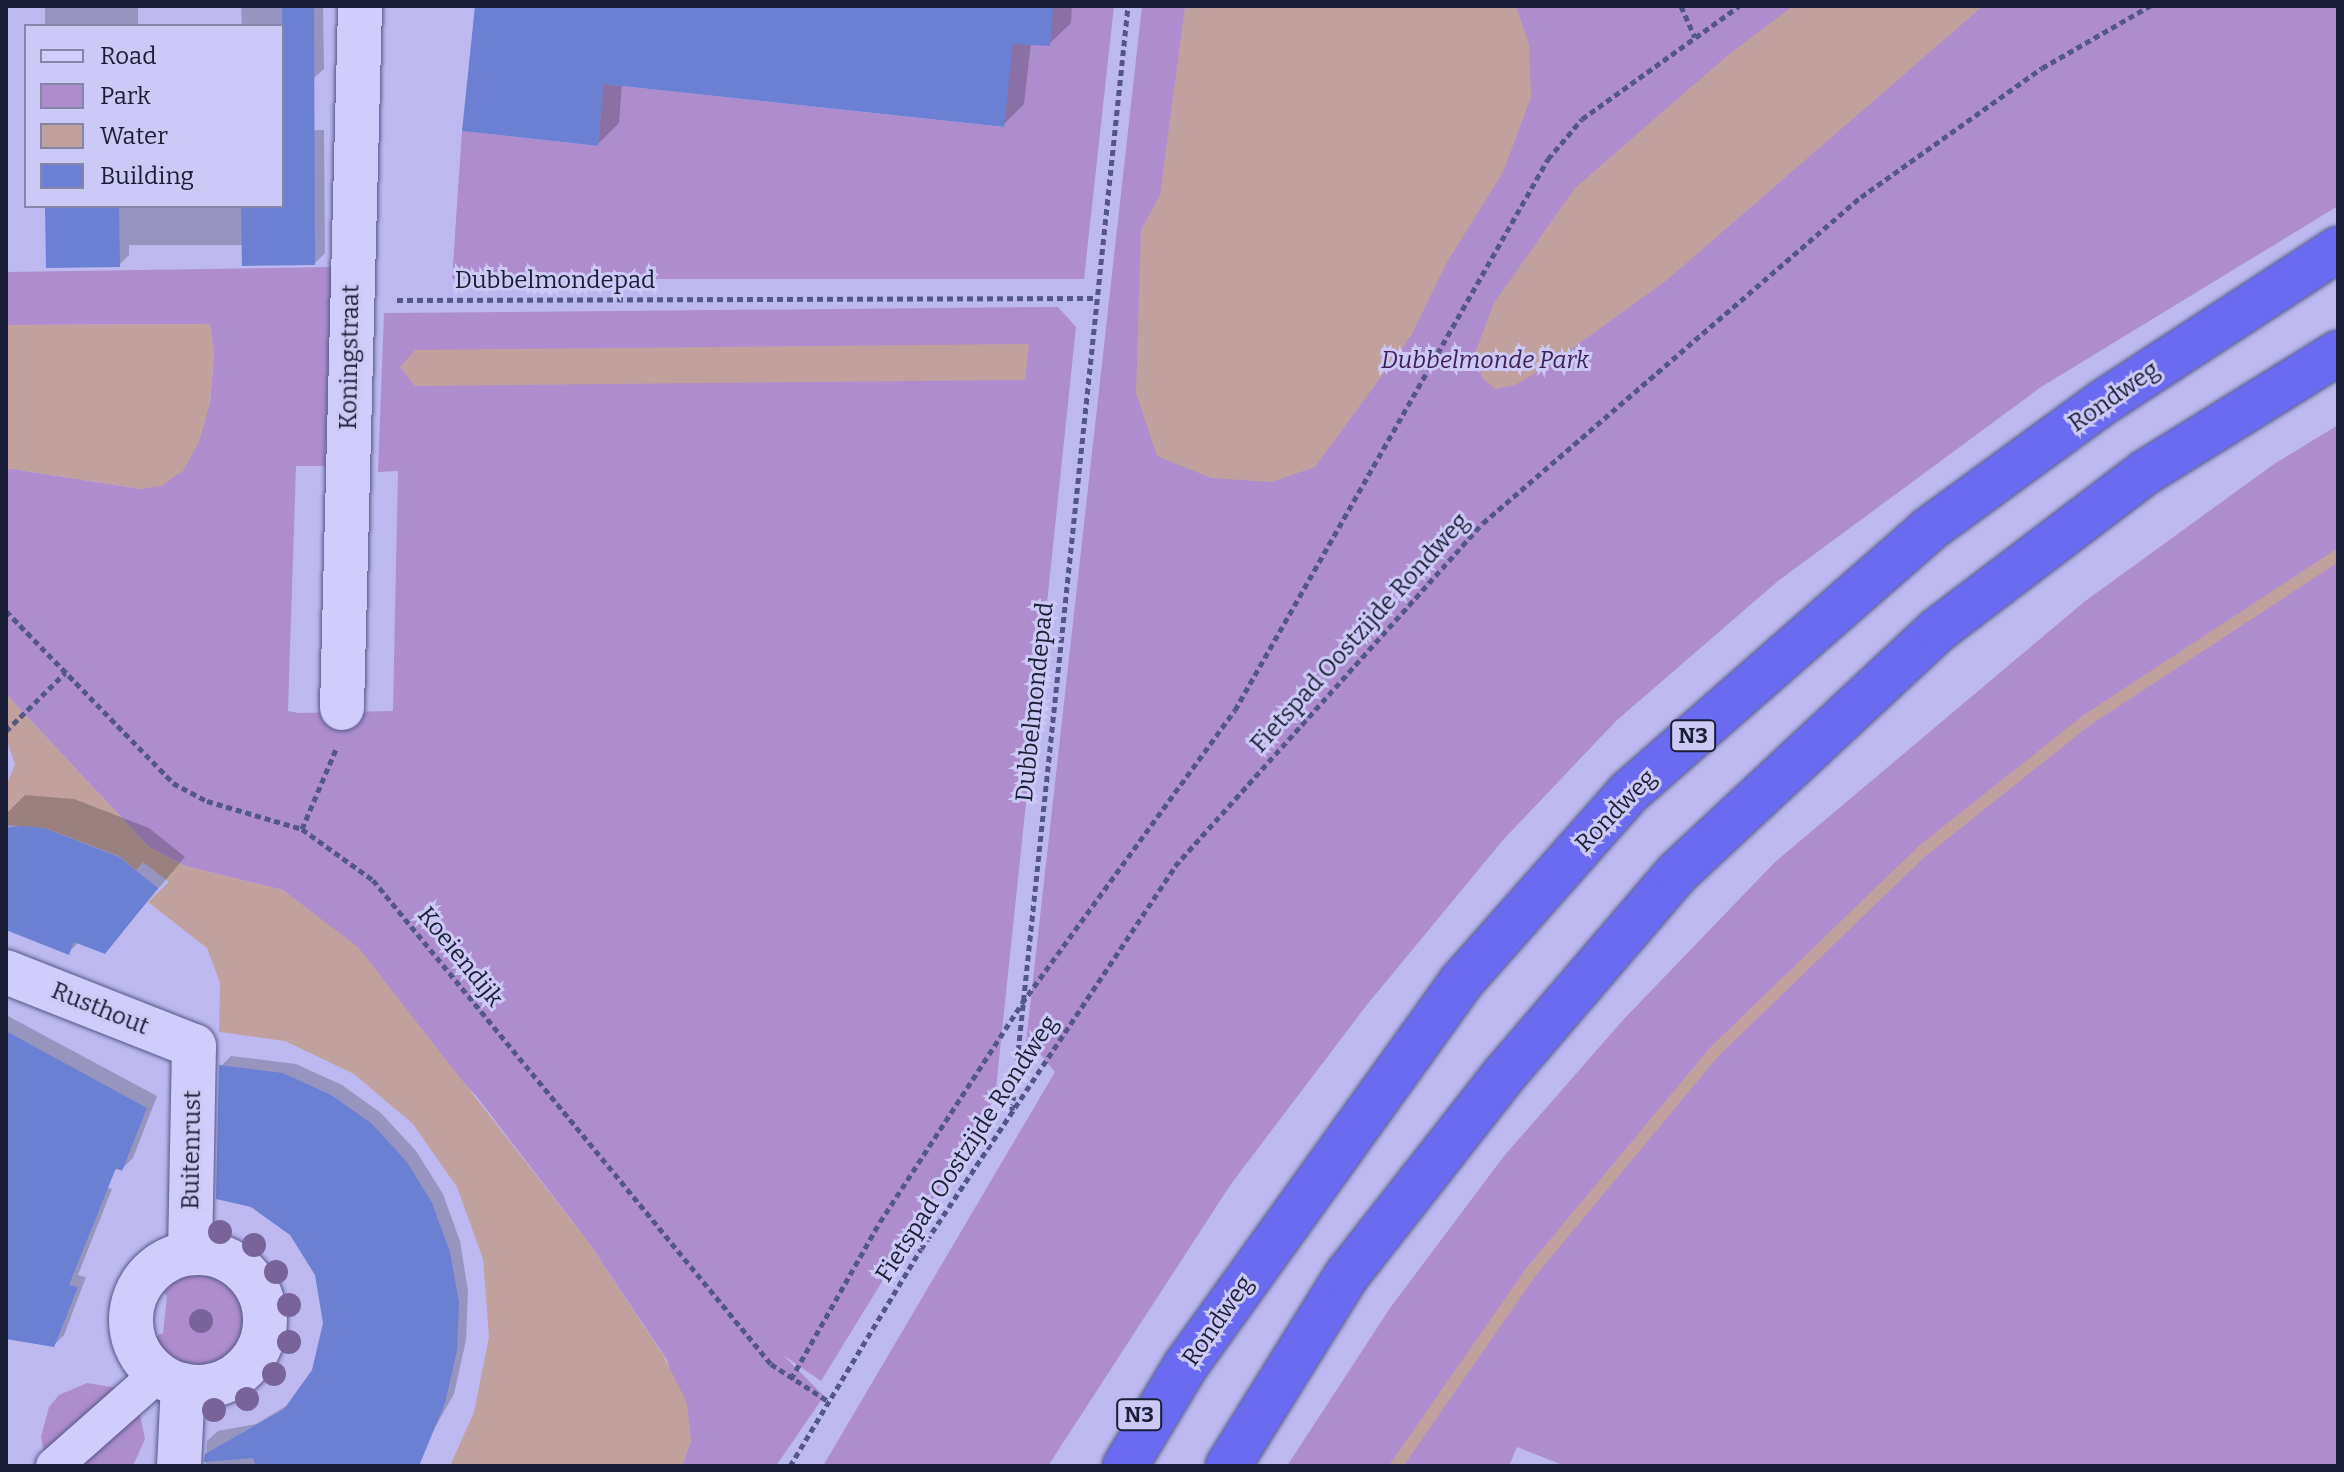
<!DOCTYPE html>
<style>
body{margin:0}
#map{position:relative;width:2344px;height:1472px;overflow:hidden;background:#bdb9f0;font-family:Bitter,serif}
div>[style]{position:absolute}
.green>*{inset:0;background:#ad8dce}
.water>*{inset:0;background:#c0a19e}
.shadow>*{inset:0;background:#0003}
.stream>*{height:12px;margin:-6px;padding:0 6px;transform-origin:6px;border-radius:6px;background:#c0a19e}
.building>*{inset:0;background:#6b80d2}
.path>*{height:5px;margin-top:-2.5px;transform-origin:0;background:repeating-linear-gradient(90deg,#535787 0 6px,transparent 0 10px)}
.roads{filter:drop-shadow(0 0 2px #535787) drop-shadow(0 0 2px #535787)}
.pedestrian>*{height:36px;margin:-18px;padding:0 18px;transform-origin:18px;border-radius:18px;background:#d0ccfb}
.minor>*{height:44px;margin:-22px;padding:0 22px;transform-origin:22px;border-radius:22px;background:#d0ccfb}
.minor>.ring{margin:-22px;padding:0;box-sizing:content-box;background:none;border:44px solid #d0ccfb;border-radius:50%}
.trunk>*{height:44px;margin:-22px;padding:0 22px;transform-origin:22px;border-radius:22px;background:#6a6bf0}
.trees>*{width:24px;height:24px;margin:-12px;border-radius:50%;background:#78649a}
span{translate:-50% -50%;white-space:nowrap;text-align:center;line-height:1.15;-webkit-text-stroke:6px #cdc9f7;paint-order:stroke}
.shield-label span{padding:2px 6px;background:#cdc9f7;border:2px solid;border-radius:6px;-webkit-text-stroke-width:0}
.shield-label{font-size:22px;color:#191d35;font-weight:700}
.street-label{font-size:24px;color:#191d35}
.park-label{font-size:24px;color:#3f1e53;font-style:italic}
.frame{position:absolute;inset:0;border:8px solid #191d35;pointer-events:none}
.legend{position:absolute;left:24px;top:24px;width:260px;height:184px;box-sizing:border-box;background:#cdc9f7;border:2px solid #8584a9;margin:0;padding:10px 14px;list-style:none;font-size:24px;color:#191d35}
.legend li{display:flex;align-items:center;gap:16px;height:40px}
.legend b{width:40px;border:2px solid #8584a9}
</style>
<div id="map">
<div class="green">
<div style="clip-path:polygon(1010px 6px,1114px 6px,1084px 279px,452px 279px,462px 131px,598px 146px,603px 84px,1003px 127px)"></div>
<div style="clip-path:polygon(1142px 6px,2338px 6px,2338px 206px,2041px 387px,1778px 581px,1616px 721px,1503px 840px,1366px 1006px,1231px 1184px,1048px 1466px,823px 1466px,1055px 1072px,1036px 1049px,1037px 1040px,1024px 1060px)"></div>
<div style="clip-path:polygon(332px 267px,325px 466px,296px 466px,288px 711px,299px 713px,393px 711px,398px 471px,378px 472px,384px 313px,1058px 307px,1076px 327px,995px 1098px,821px 1381px,783px 1355px,824px 1396px,776px 1466px,682px 1466px,691px 1441px,667px 1360px,589px 1243px,477px 1097px,283px 890px,185px 866px,149px 847px,6px 694px,6px 468px,141px 489px,210px 403px,214px 354px,210px 324px,6px 325px,6px 272px)"></div>
<div style="clip-path:polygon(2338px 425px,2338px 1466px,1565px 1466px,1517px 1447px,1509px 1466px,1287px 1466px,1390px 1308px,1504px 1156px,1623px 1020px,1775px 862px,2084px 602px,2274px 464px)"></div>
<div style="clip-path:polygon(190px 1271px,217px 1273px,229px 1280px,248px 1315px,236px 1352px,213px 1367px,174px 1362px,152px 1338px,163px 1333px,167px 1296px,159px 1289px)"></div>
<div style="clip-path:polygon(87px 1383px,117px 1388px,139px 1409px,145px 1439px,133px 1466px,53px 1466px,44px 1452px,41px 1437px,49px 1407px,59px 1395px)"></div>
</div>
<div class="water">
<div style="clip-path:polygon(1185px 6px,1516px 6px,1529px 45px,1531px 97px,1503px 172px,1446px 264px,1411px 336px,1315px 467px,1271px 482px,1211px 478px,1157px 456px,1136px 393px,1141px 230px,1160px 195px)"></div>
<div style="clip-path:polygon(1793px 6px,1983px 6px,1667px 280px,1548px 366px,1515px 385px,1495px 389px,1482px 378px,1475px 353px,1494px 303px,1575px 188px,1727px 56px)"></div>
<div style="clip-path:polygon(210px 324px,214px 354px,210px 403px,199px 442px,183px 471px,161px 486px,141px 489px,6px 468px,6px 325px)"></div>
<div style="clip-path:polygon(1029px 344px,1025px 380px,415px 386px,400px 367px,415px 350px)"></div>
<div style="clip-path:polygon(6px 694px,149px 847px,185px 866px,283px 890px,358px 947px,589px 1243px,663px 1355px,687px 1403px,691px 1441px,682px 1466px,450px 1466px,474px 1412px,489px 1337px,483px 1259px,457px 1187px,413px 1124px,354px 1074px,285px 1041px,219px 1032px,220px 983px,207px 948px,148px 902px,169px 882px,143px 862px,136px 870px,119px 856px,45px 828px,6px 825px,6px 786px,15px 765px,6px 737px)"></div>
</div>
<div class="shadow">
<div style="clip-path:polygon(45px 6px,138px 6px,138px 26px,45px 26px)"></div>
<div style="clip-path:polygon(241px 6px,323px 6px,324px 69px,313px 79px,282px 79px,282px 26px,242px 26px)"></div>
<div style="clip-path:polygon(478px 6px,1072px 6px,1071px 23px,1049px 44px,1031px 43px,1024px 104px,1003px 125px,622px 84px,619px 123px,598px 144px)"></div>
<div style="clip-path:polygon(324px 130px,325px 253px,315px 263px,244px 245px,129px 245px,129px 255px,119px 265px,47px 206px,282px 206px,282px 131px)"></div>
<div style="clip-path:polygon(25px 795px,74px 799px,149px 828px,185px 857px,105px 952px,79px 942px,69px 952px,6px 913px,6px 814px)"></div>
<div style="clip-path:polygon(6px 1015px,157px 1096px,133px 1158px,122px 1169px,114px 1170px,6px 1111px)"></div>
<div style="clip-path:polygon(231px 1056px,296px 1064px,342px 1085px,381px 1113px,416px 1151px,443px 1194px,460px 1241px,468px 1291px,466px 1340px,454px 1394px,413px 1466px,206px 1466px,207px 1441px,218px 1431px,256px 1424px,291px 1403px,314px 1371px,325px 1323px,317px 1275px,221px 1066px)"></div>
<div style="clip-path:polygon(6px 1150px,112px 1189px,78px 1275px,86px 1277px,64px 1335px,54px 1345px,6px 1334px)"></div>
</div>
<div class="stream">
<div style="left:1396px;top:1466px;width:235px;rotate:-55.2deg"></div>
<div style="left:1530px;top:1273px;width:286px;rotate:-50.2deg"></div>
<div style="left:1713px;top:1053px;width:289px;rotate:-44deg"></div>
<div style="left:1921px;top:852px;width:212px;rotate:-38.5deg"></div>
<div style="left:2087px;top:720px;width:300px;rotate:-33.3deg"></div>
</div>
<div class="building">
<div style="clip-path:polygon(282px 6px,314px 6px,315px 265px,242px 266px,241px 206px,282px 206px)"></div>
<div style="clip-path:polygon(475px 6px,1053px 6px,1050px 46px,1013px 44px,1004px 127px,603px 84px,598px 146px,462px 131px)"></div>
<div style="clip-path:polygon(45px 206px,119px 206px,120px 267px,46px 268px)"></div>
<div style="clip-path:polygon(21px 826px,44px 828px,119px 857px,158px 888px,105px 954px,74px 942px,69px 955px,6px 930px,6px 828px)"></div>
<div style="clip-path:polygon(6px 1031px,147px 1108px,122px 1171px,116px 1168px,69px 1285px,78px 1287px,54px 1347px,6px 1339px)"></div>
<div style="clip-path:polygon(219px 1065px,283px 1073px,331px 1095px,371px 1123px,407px 1162px,432px 1203px,450px 1252px,459px 1302px,457px 1351px,445px 1403px,419px 1466px,256px 1466px,253px 1458px,204px 1462px,205px 1454px,284px 1409px,312px 1370px,323px 1323px,315px 1275px,290px 1235px,251px 1207px,216px 1199px)"></div>
</div>
<div class="path">
<div style="left:1681px;top:6px;width:34px;rotate:66deg"></div>
<div style="left:397px;top:300px;width:697px;rotate:-0.16deg"></div>
<div style="left:6px;top:611px;width:240px;rotate:45.8deg"></div>
<div style="left:173px;top:783px;width:38px;rotate:28deg"></div>
<div style="left:207px;top:801px;width:99px;rotate:16.4deg"></div>
<div style="left:302px;top:829px;width:87px;rotate:35.7deg"></div>
<div style="left:373px;top:880px;width:627px;rotate:50.57deg"></div>
<div style="left:771px;top:1364px;width:68px;rotate:33deg"></div>
<div style="left:6px;top:731px;width:83px;rotate:-44.5deg"></div>
<div style="left:302px;top:829px;width:87px;rotate:-67deg"></div>
<div style="left:1012px;top:1110px;width:1110px;rotate:-84deg"></div>
<div style="left:791px;top:1379px;width:180px;rotate:-60.5deg"></div>
<div style="left:880px;top:1222px;width:261px;rotate:-57deg"></div>
<div style="left:1022px;top:1003px;width:362px;rotate:-54deg"></div>
<div style="left:1235px;top:710px;width:634px;rotate:-60.4deg"></div>
<div style="left:1548px;top:159px;width:52px;rotate:-49.6deg"></div>
<div style="left:1582px;top:119px;width:193px;rotate:-35.7deg"></div>
<div style="left:790px;top:1466px;width:253px;rotate:-58.9deg"></div>
<div style="left:921px;top:1249px;width:460px;rotate:-56.4deg"></div>
<div style="left:1175px;top:866px;width:461px;rotate:-48.1deg"></div>
<div style="left:1483px;top:523px;width:499px;rotate:-40.8deg"></div>
<div style="left:1861px;top:197px;width:222px;rotate:-35.5deg"></div>
<div style="left:2042px;top:68px;width:125px;rotate:-29.9deg"></div>
</div>
<div class="roads">
<div class="pedestrian">
<div style="left:54px;top:1466px;width:139px;rotate:-41.5deg"></div>
</div>
<div class="minor">
<div style="left:342px;top:708px;width:702px;rotate:-88.53deg"></div>
<div style="left:6px;top:972px;width:202px;rotate:21.5deg"></div>
<div style="left:194px;top:1046px;width:207px;rotate:91.1deg"></div>
<div class="ring" style="left:131px;top:1253px;width:90px;height:90px"></div>
<div style="left:179px;top:1466px;width:81px;rotate:-87.2deg"></div>
</div>
<div class="trunk">
<div style="left:1125px;top:1466px;width:118px;rotate:-58.9deg"></div>
<div style="left:1186px;top:1365px;width:472px;rotate:-54.3deg"></div>
<div style="left:1461px;top:982px;width:252px;rotate:-48.5deg"></div>
<div style="left:1628px;top:793px;width:399px;rotate:-41.2deg"></div>
<div style="left:1928px;top:530px;width:215px;rotate:-36.1deg"></div>
<div style="left:2102px;top:403px;width:282px;rotate:-33.1deg"></div>
<div style="left:1228px;top:1466px;width:225px;rotate:-58.1deg"></div>
<div style="left:1347px;top:1275px;width:253px;rotate:-51.9deg"></div>
<div style="left:1503px;top:1076px;width:267px;rotate:-49.4deg"></div>
<div style="left:1677px;top:873px;width:358px;rotate:-43deg"></div>
<div style="left:1939px;top:629px;width:260px;rotate:-37.2deg"></div>
<div style="left:2146px;top:472px;width:226px;rotate:-31.8deg"></div>
</div>
</div>
<div class="trees">
<div style="left:220px;top:1232px"></div>
<div style="left:254px;top:1245px"></div>
<div style="left:276px;top:1272px"></div>
<div style="left:289px;top:1305px"></div>
<div style="left:201px;top:1321px"></div>
<div style="left:289px;top:1342px"></div>
<div style="left:274px;top:1374px"></div>
<div style="left:247px;top:1399px"></div>
<div style="left:214px;top:1410px"></div>
</div>
<div class="shield-label">
<span style="left:1693px;top:736px">N3</span>
<span style="left:1139px;top:1415px">N3</span>
</div>
<div class="street-label">
<span style="left:555px;top:281px">Dubbelmondepad</span>
<span style="left:350px;top:357px;rotate:-89deg">Koningstraat</span>
<span style="left:2114px;top:397px;rotate:-35deg">Rondweg</span>
<span style="left:1360px;top:633px;rotate:-48deg">Fietspad Oostzijde Rondweg</span>
<span style="left:1035px;top:702px;rotate:-84deg">Dubbelmondepad</span>
<span style="left:1616px;top:811px;rotate:-46deg">Rondweg</span>
<span style="left:460px;top:957px;rotate:51deg">Koeiendijk</span>
<span style="left:100px;top:1009px;rotate:22deg">Rusthout</span>
<span style="left:967px;top:1149px;rotate:-57deg">Fietspad Oostzijde Rondweg</span>
<span style="left:192px;top:1150px;rotate:-89deg">Buitenrust</span>
<span style="left:1218px;top:1321px;rotate:-55deg">Rondweg</span>
</div>
<div class="park-label">
<span style="left:1485px;top:361px">Dubbelmonde Park</span>
</div>
<div class="frame"></div>
<ul class="legend">
<li><b style="height:10px;background:#d0ccfb"></b>Road</li>
<li><b style="height:22px;background:#ad8dce"></b>Park</li>
<li><b style="height:22px;background:#c0a19e"></b>Water</li>
<li><b style="height:22px;background:#6b80d2"></b>Building</li>
</ul>
</div>
